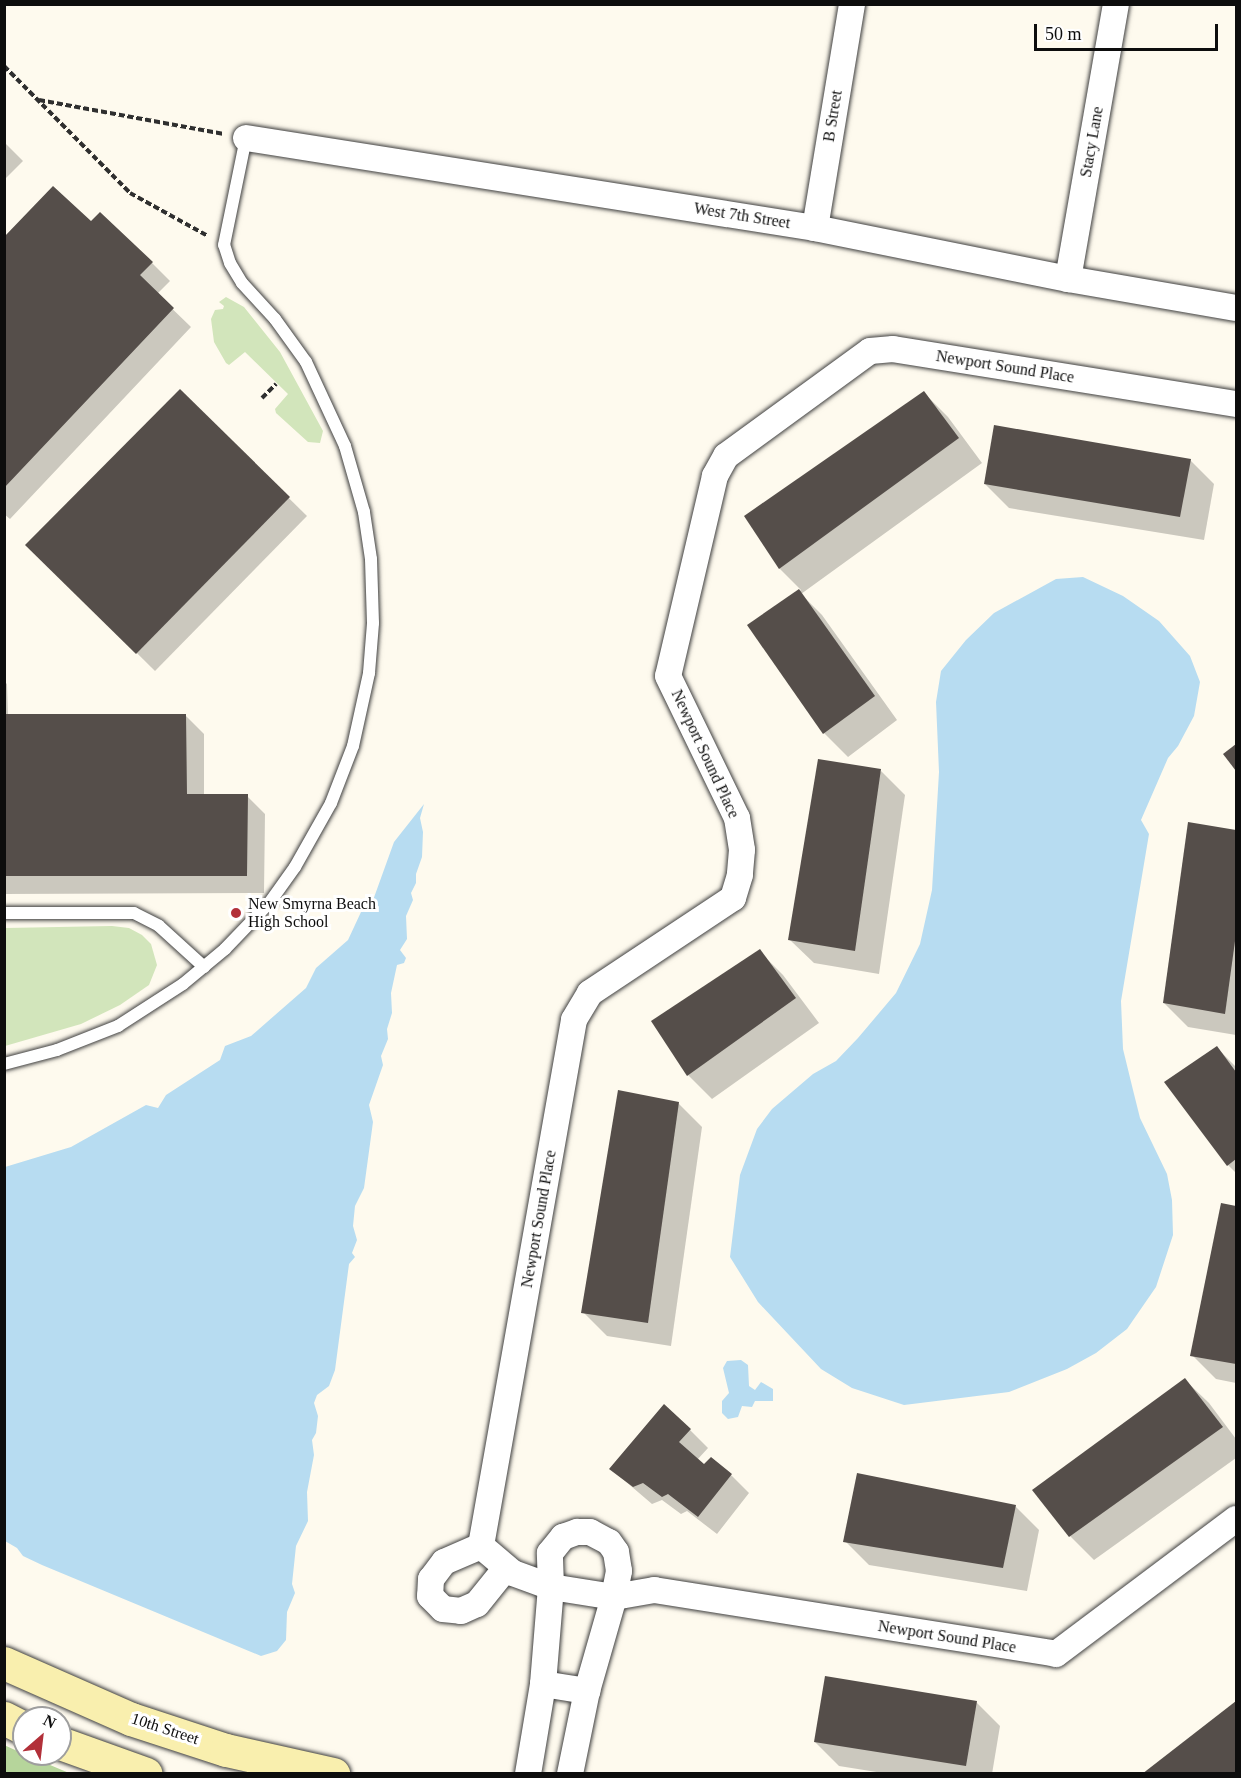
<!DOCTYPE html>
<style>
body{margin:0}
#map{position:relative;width:1241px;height:1778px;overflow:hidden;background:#fefaee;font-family:Georgia,serif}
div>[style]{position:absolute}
.green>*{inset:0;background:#d2e5bb}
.forest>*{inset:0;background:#b6d59b}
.water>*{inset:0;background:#b7dcf1}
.shadow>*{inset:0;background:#0003}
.building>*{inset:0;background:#554e4a}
.path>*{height:4px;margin-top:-2px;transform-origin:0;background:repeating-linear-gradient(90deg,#2f2f2f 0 6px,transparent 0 9px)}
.roads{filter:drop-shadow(0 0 2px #404040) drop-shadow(0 0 2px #404040)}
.lane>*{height:12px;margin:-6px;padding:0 6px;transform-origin:6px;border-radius:6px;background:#fff}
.street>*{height:26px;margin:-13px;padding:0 13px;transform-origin:13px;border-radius:13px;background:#fff}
.secondary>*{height:33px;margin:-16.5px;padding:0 16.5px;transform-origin:16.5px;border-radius:16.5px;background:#f9efae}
.dots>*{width:16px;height:16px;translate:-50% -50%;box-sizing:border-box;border:3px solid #fff;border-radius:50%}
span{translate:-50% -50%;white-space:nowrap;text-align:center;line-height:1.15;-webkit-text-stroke:6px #fff;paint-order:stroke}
.street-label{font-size:16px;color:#0d0d0d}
.poi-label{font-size:16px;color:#0d0d0d}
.left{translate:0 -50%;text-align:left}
.frame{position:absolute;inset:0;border:6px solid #0d0d0d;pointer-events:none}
.north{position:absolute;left:12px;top:1706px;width:60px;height:60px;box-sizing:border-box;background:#fff;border:2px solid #9e9e9e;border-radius:50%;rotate:28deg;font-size:16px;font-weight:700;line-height:24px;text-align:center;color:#0d0d0d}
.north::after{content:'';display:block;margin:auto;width:21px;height:27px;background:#b23039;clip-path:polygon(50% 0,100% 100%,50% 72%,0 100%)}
.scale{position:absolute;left:1034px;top:24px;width:184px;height:27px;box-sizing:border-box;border:3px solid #0d0d0d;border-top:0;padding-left:8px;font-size:18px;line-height:21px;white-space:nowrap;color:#0d0d0d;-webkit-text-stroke:4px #fff;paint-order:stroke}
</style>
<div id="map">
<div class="green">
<div style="clip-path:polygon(226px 297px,244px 307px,280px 352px,323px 431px,320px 443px,308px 442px,276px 413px,275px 409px,288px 394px,245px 352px,229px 365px,226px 363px,214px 342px,211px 319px,215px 310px,223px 309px,224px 306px,219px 302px)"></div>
<div style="clip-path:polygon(112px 926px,129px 928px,142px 935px,151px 944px,157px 965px,149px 985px,120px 1005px,81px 1024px,5px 1046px,5px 928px)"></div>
</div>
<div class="forest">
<div style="clip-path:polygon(4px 1745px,24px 1754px,69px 1773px,5px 1773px)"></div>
</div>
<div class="water">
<div style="clip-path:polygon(1083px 577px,1123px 596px,1159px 621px,1190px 656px,1200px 682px,1194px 716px,1178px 746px,1168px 758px,1141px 820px,1149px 834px,1121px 1001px,1123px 1049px,1133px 1090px,1140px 1118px,1167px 1174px,1172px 1200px,1173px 1235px,1156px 1287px,1127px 1329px,1096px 1353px,1067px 1369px,1009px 1392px,904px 1405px,852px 1388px,821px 1369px,758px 1302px,730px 1257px,740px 1175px,757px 1129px,772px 1109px,813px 1074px,836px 1061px,858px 1038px,896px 993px,920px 944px,932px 890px,939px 772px,936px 702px,941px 671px,966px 640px,994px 613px,1056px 579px)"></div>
<div style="clip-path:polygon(424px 804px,420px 818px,423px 832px,422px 857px,416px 874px,416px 883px,411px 893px,413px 900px,406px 916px,407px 939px,400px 950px,406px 958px,404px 963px,397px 965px,391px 993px,392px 1013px,387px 1029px,388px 1039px,381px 1056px,383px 1065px,369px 1105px,373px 1122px,364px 1188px,355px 1206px,353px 1226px,357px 1240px,352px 1253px,355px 1257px,349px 1264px,335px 1370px,329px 1386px,317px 1395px,314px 1403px,318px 1416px,316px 1433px,312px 1440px,314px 1455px,307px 1492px,308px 1521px,296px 1546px,292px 1584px,295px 1593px,287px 1612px,286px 1640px,277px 1651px,261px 1656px,42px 1565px,23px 1556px,17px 1548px,5px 1541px,5px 1167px,71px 1147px,146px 1105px,158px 1108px,166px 1095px,220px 1060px,225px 1046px,251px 1036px,306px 988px,316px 968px,348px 940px,361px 912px,372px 903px,394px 842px)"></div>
<div style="clip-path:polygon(741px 1360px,748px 1365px,749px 1386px,755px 1390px,761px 1382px,773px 1389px,773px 1401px,755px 1401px,752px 1407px,742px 1406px,738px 1417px,728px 1419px,722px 1413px,722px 1401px,729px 1393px,723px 1368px,727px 1361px)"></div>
</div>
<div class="shadow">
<div style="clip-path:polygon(4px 142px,23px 161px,4px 180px)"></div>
<div style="clip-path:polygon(91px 223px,152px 263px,170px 281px,157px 294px,191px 327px,10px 519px,4px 514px,4px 239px)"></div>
<div style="clip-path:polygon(180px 391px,307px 516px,155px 671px,28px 545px)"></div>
<div style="clip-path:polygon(924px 393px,948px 417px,982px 463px,801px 594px,822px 615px,897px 720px,848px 757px,824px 733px,750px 626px,801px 590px,780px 569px,746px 517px)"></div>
<div style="clip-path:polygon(1190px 460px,1214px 484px,1204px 540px,1009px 508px,985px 484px)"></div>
<div style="clip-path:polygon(4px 681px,7px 684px,8px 715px,186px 716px,204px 734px,204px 796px,247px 796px,265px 814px,264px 893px,4px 894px)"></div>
<div style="clip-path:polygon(881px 771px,905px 795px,879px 974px,814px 963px,790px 940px)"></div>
<div style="clip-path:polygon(1189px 823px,1236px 832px,1236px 1035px,1188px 1027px,1164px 1003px)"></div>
<div style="clip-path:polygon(759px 951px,783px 975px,819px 1023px,712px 1099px,688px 1075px,653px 1021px)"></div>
<div style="clip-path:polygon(1217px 1048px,1236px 1067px,1236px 1173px,1228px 1165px)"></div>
<div style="clip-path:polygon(678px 1103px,702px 1127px,671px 1346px,607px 1336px,583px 1312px)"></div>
<div style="clip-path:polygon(1222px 1204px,1236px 1207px,1236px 1383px,1216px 1379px,1192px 1355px)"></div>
<div style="clip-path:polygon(1185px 1380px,1209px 1403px,1236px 1439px,1236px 1458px,1094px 1560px,1070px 1536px,1034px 1490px)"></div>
<div style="clip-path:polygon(690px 1430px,708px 1448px,697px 1460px,705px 1466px,731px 1475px,749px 1493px,717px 1534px,687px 1511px,681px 1514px,662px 1500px,652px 1504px,611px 1469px)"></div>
<div style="clip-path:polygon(1015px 1506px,1039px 1530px,1027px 1591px,869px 1565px,845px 1541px)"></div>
<div style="clip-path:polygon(976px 1702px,1000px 1726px,992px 1774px,889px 1774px,839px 1766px,815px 1742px)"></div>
<div style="clip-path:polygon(1236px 1703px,1236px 1774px,1145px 1774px)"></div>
</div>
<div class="building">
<div style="clip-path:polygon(53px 186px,91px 221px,100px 212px,153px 262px,140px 275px,174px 308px,4px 488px,4px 237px)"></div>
<div style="clip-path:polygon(180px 389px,290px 497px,136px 654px,25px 545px)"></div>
<div style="clip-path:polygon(924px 391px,959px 438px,779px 569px,744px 516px)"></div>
<div style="clip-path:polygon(994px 425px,1191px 459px,1180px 517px,984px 484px)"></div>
<div style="clip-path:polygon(799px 589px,875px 696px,823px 734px,747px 625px)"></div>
<div style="clip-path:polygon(4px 714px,186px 714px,187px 794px,248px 794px,247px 876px,4px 876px)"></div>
<div style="clip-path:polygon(1236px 744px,1236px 771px,1223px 754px)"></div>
<div style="clip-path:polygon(818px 759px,881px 769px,855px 951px,788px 940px)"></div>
<div style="clip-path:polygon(1188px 822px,1236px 830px,1236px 934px,1225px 1014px,1163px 1003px)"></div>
<div style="clip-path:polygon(760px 949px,796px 998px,687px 1076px,651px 1021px)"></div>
<div style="clip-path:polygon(1217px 1046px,1236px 1072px,1236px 1159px,1227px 1166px,1164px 1082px)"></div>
<div style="clip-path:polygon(618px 1090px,679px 1102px,648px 1323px,581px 1313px)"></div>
<div style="clip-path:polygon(1221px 1203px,1236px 1206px,1236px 1364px,1190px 1356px)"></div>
<div style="clip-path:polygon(1185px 1378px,1223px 1427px,1069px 1537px,1032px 1490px)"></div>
<div style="clip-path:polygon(664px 1404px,691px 1429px,679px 1442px,704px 1464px,711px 1457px,732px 1474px,698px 1517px,668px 1494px,662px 1497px,643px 1483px,633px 1487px,609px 1469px)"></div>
<div style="clip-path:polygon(857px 1473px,1016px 1505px,1003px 1568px,843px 1542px)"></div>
<div style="clip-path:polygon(825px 1676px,977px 1701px,966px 1766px,814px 1742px)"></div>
<div style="clip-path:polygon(1236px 1701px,1236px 1774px,1142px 1774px)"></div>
</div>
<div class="path">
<div style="left:4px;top:66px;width:179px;rotate:45.2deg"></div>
<div style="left:130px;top:193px;width:89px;rotate:28.9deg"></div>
<div style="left:39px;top:100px;width:188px;rotate:10.4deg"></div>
<div style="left:262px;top:398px;width:20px;rotate:-45deg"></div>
</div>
<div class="roads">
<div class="lane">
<div style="left:4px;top:913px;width:130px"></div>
<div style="left:134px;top:913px;width:28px;rotate:27deg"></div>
<div style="left:159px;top:926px;width:61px;rotate:42.3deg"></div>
<div style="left:4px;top:1064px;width:55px;rotate:-14.8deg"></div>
<div style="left:57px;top:1050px;width:66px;rotate:-21.5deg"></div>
<div style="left:118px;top:1026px;width:77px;rotate:-32.9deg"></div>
<div style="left:183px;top:984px;width:55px;rotate:-39.8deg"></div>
<div style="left:225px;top:949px;width:65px;rotate:-46.2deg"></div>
<div style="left:270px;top:902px;width:43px;rotate:-54.5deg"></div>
<div style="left:295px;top:867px;width:73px;rotate:-60.6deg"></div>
<div style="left:331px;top:803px;width:61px;rotate:-68.9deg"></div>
<div style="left:353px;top:746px;width:75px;rotate:-77.6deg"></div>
<div style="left:369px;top:673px;width:50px;rotate:-85.4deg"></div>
<div style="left:373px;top:623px;width:64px;rotate:-91.8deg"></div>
<div style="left:371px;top:559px;width:48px;rotate:-98.5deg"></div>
<div style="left:364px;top:512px;width:69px;rotate:-106.1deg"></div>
<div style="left:345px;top:446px;width:93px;rotate:-114.9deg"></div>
<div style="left:306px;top:362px;width:53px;rotate:-125.8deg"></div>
<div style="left:275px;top:319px;width:49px;rotate:-132.5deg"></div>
<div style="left:242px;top:283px;width:23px;rotate:-121deg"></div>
<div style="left:230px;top:263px;width:19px;rotate:-108deg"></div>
<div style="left:224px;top:245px;width:109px;rotate:-78.4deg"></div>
</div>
<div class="street">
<div style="left:246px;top:138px;width:576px;rotate:8.99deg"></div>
<div style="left:815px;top:228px;width:258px;rotate:11.4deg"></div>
<div style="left:1068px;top:279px;width:170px;rotate:9.8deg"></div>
<div style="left:815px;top:228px;width:227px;rotate:-80.6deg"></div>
<div style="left:1068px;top:279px;width:279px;rotate:-80.1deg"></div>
<div style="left:1236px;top:404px;width:347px;rotate:-170.9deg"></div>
<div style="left:893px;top:349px;width:23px;rotate:175deg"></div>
<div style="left:870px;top:351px;width:178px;rotate:143.9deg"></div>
<div style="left:726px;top:456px;width:23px;rotate:119deg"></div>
<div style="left:715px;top:476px;width:205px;rotate:103.2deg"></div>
<div style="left:668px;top:676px;width:158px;rotate:64.1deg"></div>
<div style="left:737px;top:818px;width:32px;rotate:81deg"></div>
<div style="left:742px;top:850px;width:25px;rotate:95deg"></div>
<div style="left:740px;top:875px;width:24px;rotate:107deg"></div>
<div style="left:733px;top:898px;width:172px;rotate:146.4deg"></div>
<div style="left:590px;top:993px;width:31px;rotate:121deg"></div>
<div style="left:574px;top:1020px;width:534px;rotate:100.03deg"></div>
<div style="left:481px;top:1546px;width:42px;rotate:40.2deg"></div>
<div style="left:513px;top:1573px;width:40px;rotate:20.2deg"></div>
<div style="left:551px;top:1587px;width:64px;rotate:9deg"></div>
<div style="left:614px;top:1597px;width:41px;rotate:-9.9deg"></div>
<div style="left:654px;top:1590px;width:407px;rotate:9deg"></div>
<div style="left:1056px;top:1654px;width:225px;rotate:-36.9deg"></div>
<div style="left:481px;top:1546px;width:40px;rotate:156.6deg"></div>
<div style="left:444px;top:1562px;width:21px;rotate:127deg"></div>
<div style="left:431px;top:1579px;width:17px;rotate:93deg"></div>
<div style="left:430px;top:1596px;width:18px;rotate:45deg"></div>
<div style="left:443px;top:1609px;width:18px;rotate:6deg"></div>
<div style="left:461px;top:1611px;width:17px;rotate:-24deg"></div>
<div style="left:477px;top:1604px;width:46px;rotate:-51.1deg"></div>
<div style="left:543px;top:1684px;width:45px;rotate:9deg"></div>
<div style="left:528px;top:1774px;width:91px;rotate:-80.5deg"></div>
<div style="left:543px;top:1684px;width:97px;rotate:-85.3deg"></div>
<div style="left:551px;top:1587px;width:34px;rotate:-92deg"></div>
<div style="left:550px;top:1553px;width:21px;rotate:-51deg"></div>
<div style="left:563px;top:1537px;width:15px;rotate:-20deg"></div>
<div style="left:577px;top:1532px;width:13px"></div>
<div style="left:590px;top:1532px;width:21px;rotate:28deg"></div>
<div style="left:609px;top:1542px;width:12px;rotate:55deg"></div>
<div style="left:616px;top:1552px;width:19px;rotate:81deg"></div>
<div style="left:619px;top:1571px;width:26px;rotate:101deg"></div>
<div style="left:614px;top:1597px;width:98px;rotate:106deg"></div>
<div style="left:587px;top:1691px;width:85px;rotate:101.6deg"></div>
</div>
<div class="secondary">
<div style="left:4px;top:1663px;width:139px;rotate:23.8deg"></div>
<div style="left:131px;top:1719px;width:100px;rotate:18.1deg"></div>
<div style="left:226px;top:1750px;width:110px;rotate:12.6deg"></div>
<div style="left:4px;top:1718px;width:22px;rotate:27deg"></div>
<div style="left:60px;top:1743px;width:91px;rotate:19.8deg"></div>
</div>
</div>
<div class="dots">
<div style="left:236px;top:913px;background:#b23039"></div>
</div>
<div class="street-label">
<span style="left:833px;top:116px;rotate:-81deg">B Street</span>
<span style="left:1092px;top:142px;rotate:-80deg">Stacy Lane</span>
<span style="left:742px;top:216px;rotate:9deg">West 7th Street</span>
<span style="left:1005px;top:367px;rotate:9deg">Newport Sound Place</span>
<span style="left:705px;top:754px;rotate:65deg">Newport Sound Place</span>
<span style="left:539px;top:1219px;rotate:-80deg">Newport Sound Place</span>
<span style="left:947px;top:1637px;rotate:9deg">Newport Sound Place</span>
<span style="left:165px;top:1729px;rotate:18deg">10th Street</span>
</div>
<div class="poi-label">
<span class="left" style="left:248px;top:913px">New Smyrna Beach<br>High School</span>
</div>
<div class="frame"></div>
<div class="north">N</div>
<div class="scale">50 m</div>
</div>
